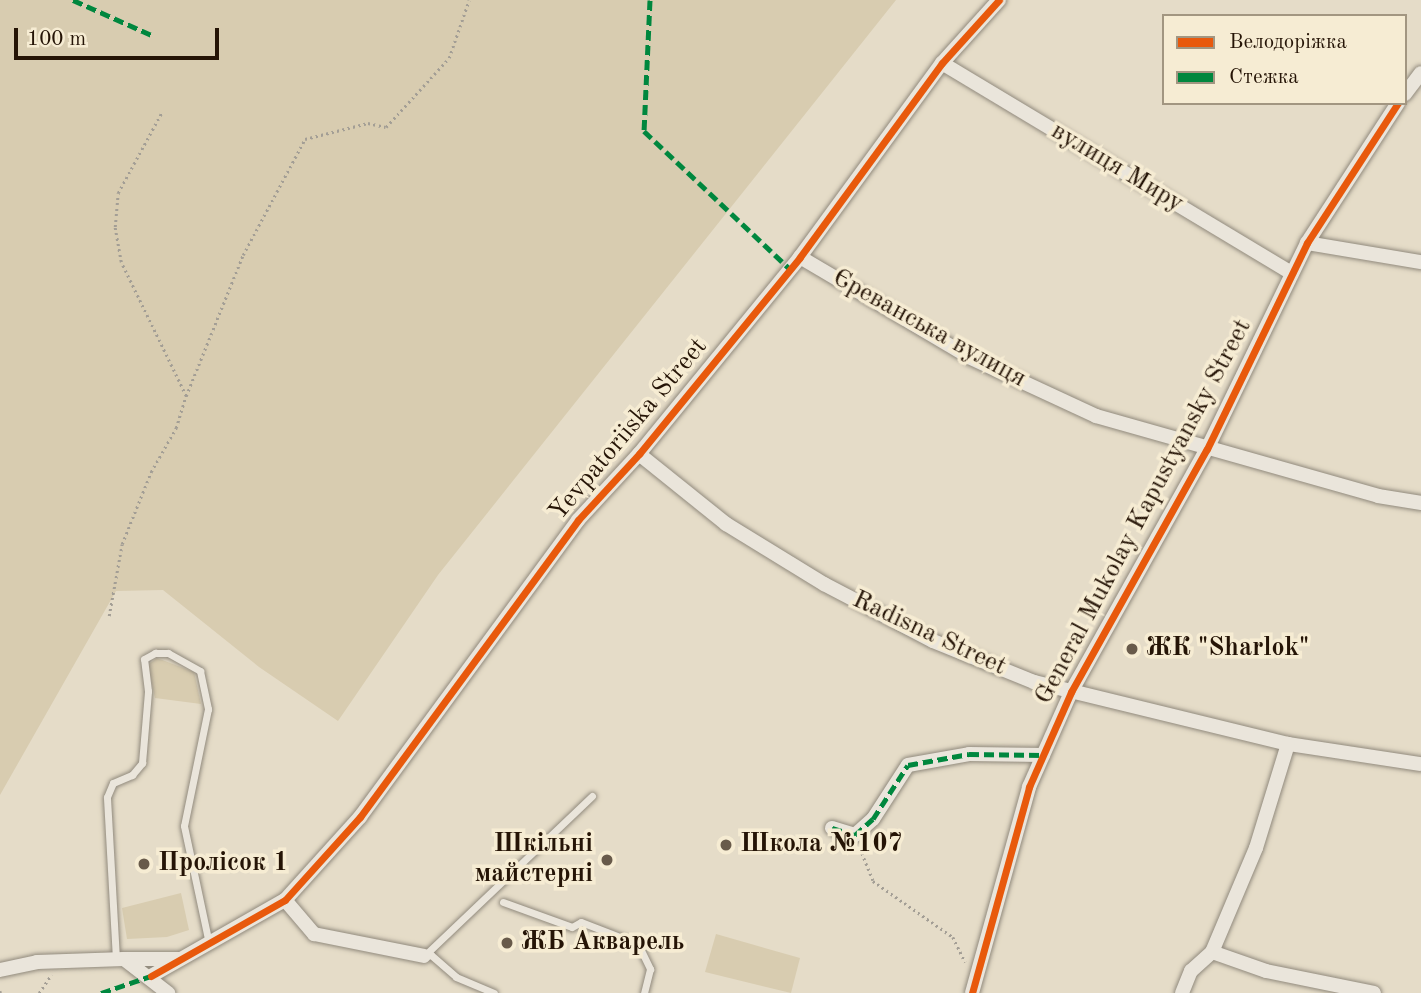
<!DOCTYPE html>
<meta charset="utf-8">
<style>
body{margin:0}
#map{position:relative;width:1421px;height:993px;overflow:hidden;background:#e5dcc8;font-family:"Old Standard TT",serif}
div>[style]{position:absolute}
.green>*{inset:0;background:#d8ccb0}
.path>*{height:2.5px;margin-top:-1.25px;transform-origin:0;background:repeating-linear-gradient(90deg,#a39e95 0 2px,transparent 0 5.5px)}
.roads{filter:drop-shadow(0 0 2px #918a7d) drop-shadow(0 0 2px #918a7d)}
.service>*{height:7px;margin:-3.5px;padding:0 3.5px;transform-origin:3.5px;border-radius:3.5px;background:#eae5db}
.minor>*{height:14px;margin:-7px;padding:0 7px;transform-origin:7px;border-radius:7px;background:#eae5db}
.quiet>*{height:5px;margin-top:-2.5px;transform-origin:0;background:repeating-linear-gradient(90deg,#00873e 0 10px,transparent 0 15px)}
.cycleway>*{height:7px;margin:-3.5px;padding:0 3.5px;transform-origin:3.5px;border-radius:3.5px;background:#e8590c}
.dots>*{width:19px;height:19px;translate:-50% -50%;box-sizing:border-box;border:4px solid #f6ecd3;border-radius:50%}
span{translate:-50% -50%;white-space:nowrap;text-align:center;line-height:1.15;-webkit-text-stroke:7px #f6ecd3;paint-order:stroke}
.street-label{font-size:26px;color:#251406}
.poi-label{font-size:26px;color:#251406;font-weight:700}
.left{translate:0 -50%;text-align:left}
.right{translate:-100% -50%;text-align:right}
.legend{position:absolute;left:1162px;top:14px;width:245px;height:91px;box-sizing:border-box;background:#f6ecd3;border:2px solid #a29681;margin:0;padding:9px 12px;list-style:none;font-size:21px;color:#251406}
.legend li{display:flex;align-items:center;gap:14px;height:35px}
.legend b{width:35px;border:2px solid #a29681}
.scale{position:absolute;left:14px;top:28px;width:205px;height:32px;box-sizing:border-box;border:4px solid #251406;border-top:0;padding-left:9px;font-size:21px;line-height:24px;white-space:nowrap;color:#251406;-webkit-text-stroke:5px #f6ecd3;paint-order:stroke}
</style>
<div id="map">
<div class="green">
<div style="clip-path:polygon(0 0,896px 0,438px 575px,338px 721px,259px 667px,163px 590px,116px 591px,0 795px)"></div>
<div style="clip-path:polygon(157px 658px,194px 672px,201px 704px,155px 698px,148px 665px)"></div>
<div style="clip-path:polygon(181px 893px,189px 930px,167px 937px,127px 939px,122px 908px)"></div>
<div style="clip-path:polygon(716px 934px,800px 958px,791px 993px,705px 972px)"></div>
</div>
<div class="path">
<div style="left:186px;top:396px;width:152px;rotate:-68deg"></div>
<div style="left:243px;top:255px;width:132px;rotate:-61.9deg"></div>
<div style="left:305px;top:139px;width:65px;rotate:-14.3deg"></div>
<div style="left:368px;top:123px;width:18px;rotate:13deg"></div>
<div style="left:386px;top:127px;width:93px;rotate:-47.6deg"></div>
<div style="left:449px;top:58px;width:61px;rotate:-71deg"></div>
<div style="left:109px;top:616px;width:73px;rotate:-79.8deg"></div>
<div style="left:122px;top:544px;width:78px;rotate:-68.1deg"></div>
<div style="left:151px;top:472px;width:51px;rotate:-60.4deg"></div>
<div style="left:176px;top:428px;width:34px;rotate:-73deg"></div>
<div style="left:186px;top:396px;width:149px;rotate:-115.9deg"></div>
<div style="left:121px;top:262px;width:36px;rotate:-100deg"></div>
<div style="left:115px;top:227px;width:34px;rotate:-85deg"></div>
<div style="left:118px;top:193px;width:92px;rotate:-61.5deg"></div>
<div style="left:860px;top:848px;width:35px;rotate:68deg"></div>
<div style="left:873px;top:881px;width:98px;rotate:35deg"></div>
<div style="left:953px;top:937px;width:28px;rotate:64deg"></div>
<div style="left:0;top:991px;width:2px;rotate:63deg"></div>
<div style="left:39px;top:993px;width:22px;rotate:-56deg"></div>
</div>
<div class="roads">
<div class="service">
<div style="left:503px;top:902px;width:73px;rotate:19.9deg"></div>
<div style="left:572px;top:927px;width:10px;rotate:-29deg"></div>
<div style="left:581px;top:922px;width:61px;rotate:21.1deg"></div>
<div style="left:638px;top:944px;width:28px;rotate:64deg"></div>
<div style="left:650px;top:969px;width:25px;rotate:104deg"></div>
<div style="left:424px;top:956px;width:232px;rotate:-43.6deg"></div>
<div style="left:424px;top:956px;width:7px;rotate:-8deg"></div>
<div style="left:431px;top:955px;width:33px;rotate:41deg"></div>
<div style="left:456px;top:977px;width:41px;rotate:22.8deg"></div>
<div style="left:116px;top:959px;width:162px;rotate:-93.2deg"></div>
<div style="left:107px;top:797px;width:15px;rotate:-67deg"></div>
<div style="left:113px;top:783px;width:21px;rotate:-23deg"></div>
<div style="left:132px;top:775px;width:16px;rotate:-50deg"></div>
<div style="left:142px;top:763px;width:72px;rotate:-85.2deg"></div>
<div style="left:148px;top:691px;width:32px;rotate:-97deg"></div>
<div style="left:144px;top:659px;width:13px;rotate:-29deg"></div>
<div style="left:155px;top:653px;width:13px"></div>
<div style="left:168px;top:653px;width:37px;rotate:29deg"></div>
<div style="left:200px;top:671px;width:39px;rotate:78deg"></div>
<div style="left:208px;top:709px;width:119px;rotate:101.6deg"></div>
<div style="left:184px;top:826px;width:121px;rotate:78deg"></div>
</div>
<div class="minor">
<div style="left:942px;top:63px;width:408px;rotate:31deg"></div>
<div style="left:1405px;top:94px;width:26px;rotate:-53deg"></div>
<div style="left:1307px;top:243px;width:116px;rotate:9.5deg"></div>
<div style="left:800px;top:257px;width:196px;rotate:30.6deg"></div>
<div style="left:969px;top:357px;width:140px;rotate:24.9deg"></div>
<div style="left:1096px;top:416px;width:293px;rotate:15.8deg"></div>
<div style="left:1378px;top:496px;width:44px;rotate:9.2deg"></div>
<div style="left:639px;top:454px;width:112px;rotate:38.8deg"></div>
<div style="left:726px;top:524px;width:115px;rotate:31.5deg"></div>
<div style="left:824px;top:584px;width:123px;rotate:27.6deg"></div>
<div style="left:933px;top:641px;width:109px;rotate:22.1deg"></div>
<div style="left:1034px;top:682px;width:261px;rotate:13.7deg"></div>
<div style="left:1288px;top:744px;width:134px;rotate:8.6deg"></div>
<div style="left:832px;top:828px;width:24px;rotate:17deg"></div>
<div style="left:855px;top:835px;width:24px;rotate:-42deg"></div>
<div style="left:873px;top:819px;width:64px;rotate:-57.1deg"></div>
<div style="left:908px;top:765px;width:62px;rotate:-10.2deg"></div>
<div style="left:969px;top:754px;width:74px;rotate:0.8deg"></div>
<div style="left:285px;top:900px;width:45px;rotate:49.5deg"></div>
<div style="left:314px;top:934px;width:112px;rotate:11.3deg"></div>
<div style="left:1212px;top:952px;width:57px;rotate:19.4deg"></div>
<div style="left:1266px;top:971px;width:110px;rotate:11.5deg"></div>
<div style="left:124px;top:959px;width:56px"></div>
<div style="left:0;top:970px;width:38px;rotate:-12deg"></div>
<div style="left:37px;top:962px;width:87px;rotate:-2deg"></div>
<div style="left:124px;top:959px;width:56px;rotate:37.7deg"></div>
<div style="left:151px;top:976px;width:154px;rotate:-29.6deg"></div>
<div style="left:285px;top:900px;width:112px;rotate:-47.9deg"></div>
<div style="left:360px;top:817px;width:368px;rotate:-53.7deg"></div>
<div style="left:578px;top:520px;width:90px;rotate:-47.3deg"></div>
<div style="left:639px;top:454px;width:254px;rotate:-50.7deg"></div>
<div style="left:800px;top:257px;width:240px;rotate:-53.8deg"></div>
<div style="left:942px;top:63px;width:85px;rotate:-47.9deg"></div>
<div style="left:972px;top:993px;width:214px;rotate:-74.5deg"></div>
<div style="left:1029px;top:787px;width:104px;rotate:-66.1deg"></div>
<div style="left:1071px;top:692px;width:278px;rotate:-60.8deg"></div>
<div style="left:1207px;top:449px;width:229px;rotate:-64.1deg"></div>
<div style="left:1307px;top:243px;width:167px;rotate:-57deg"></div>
<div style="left:1182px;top:993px;width:24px;rotate:-68deg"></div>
<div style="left:1191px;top:971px;width:28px;rotate:-42deg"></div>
<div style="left:1212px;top:952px;width:113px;rotate:-67.1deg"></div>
<div style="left:1256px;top:848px;width:109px;rotate:-72.9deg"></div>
</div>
</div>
<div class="quiet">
<div style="left:73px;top:0;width:89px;rotate:24deg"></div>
<div style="left:650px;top:0;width:131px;rotate:92.6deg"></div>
<div style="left:644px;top:131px;width:201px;rotate:43.4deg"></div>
<div style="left:832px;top:828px;width:24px;rotate:17deg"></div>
<div style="left:855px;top:835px;width:24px;rotate:-42deg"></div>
<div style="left:873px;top:819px;width:64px;rotate:-57.1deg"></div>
<div style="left:908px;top:765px;width:62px;rotate:-10.2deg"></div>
<div style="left:969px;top:754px;width:74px;rotate:0.8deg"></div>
<div style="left:101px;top:993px;width:53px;rotate:-18.8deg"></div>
</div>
<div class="cycleway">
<div style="left:151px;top:976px;width:154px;rotate:-29.6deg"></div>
<div style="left:285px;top:900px;width:112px;rotate:-47.9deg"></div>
<div style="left:360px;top:817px;width:368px;rotate:-53.7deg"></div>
<div style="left:578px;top:520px;width:90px;rotate:-47.3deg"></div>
<div style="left:639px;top:454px;width:254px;rotate:-50.7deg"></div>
<div style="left:800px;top:257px;width:240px;rotate:-53.8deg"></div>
<div style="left:942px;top:63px;width:85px;rotate:-47.9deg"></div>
<div style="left:972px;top:993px;width:214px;rotate:-74.5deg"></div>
<div style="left:1029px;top:787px;width:104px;rotate:-66.1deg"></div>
<div style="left:1071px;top:692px;width:278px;rotate:-60.8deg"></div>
<div style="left:1207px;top:449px;width:229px;rotate:-64.1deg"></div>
<div style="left:1307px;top:243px;width:167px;rotate:-57deg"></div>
</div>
<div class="dots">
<div style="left:1132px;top:649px;background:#685a4a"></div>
<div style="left:726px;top:845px;background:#685a4a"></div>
<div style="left:607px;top:860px;background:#685a4a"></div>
<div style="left:144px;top:864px;background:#685a4a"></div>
<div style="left:507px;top:943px;background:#685a4a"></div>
</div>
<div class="street-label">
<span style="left:1117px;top:168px;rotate:31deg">вулиця Миру</span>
<span style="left:929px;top:329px;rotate:29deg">Єреванська вулиця</span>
<span style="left:629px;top:430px;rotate:-50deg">Yevpatoriiska Street</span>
<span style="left:1144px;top:512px;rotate:-62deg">General Mukolay Kapustyansky Street</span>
<span style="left:929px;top:634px;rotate:25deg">Radisna Street</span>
</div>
<div class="poi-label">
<span class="left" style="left:1146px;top:649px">ЖК "Sharlok"</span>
<span class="right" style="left:593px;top:860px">Шкільні<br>майстерні</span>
<span class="left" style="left:740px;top:845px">Школа №107</span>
<span class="left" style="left:158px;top:864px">Пролісок 1</span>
<span class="left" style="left:521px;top:943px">ЖБ Акварель</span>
</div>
<ul class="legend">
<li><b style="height:9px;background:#e8590c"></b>Велодоріжка</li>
<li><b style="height:9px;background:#00873e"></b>Стежка</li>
</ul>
<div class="scale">100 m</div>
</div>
